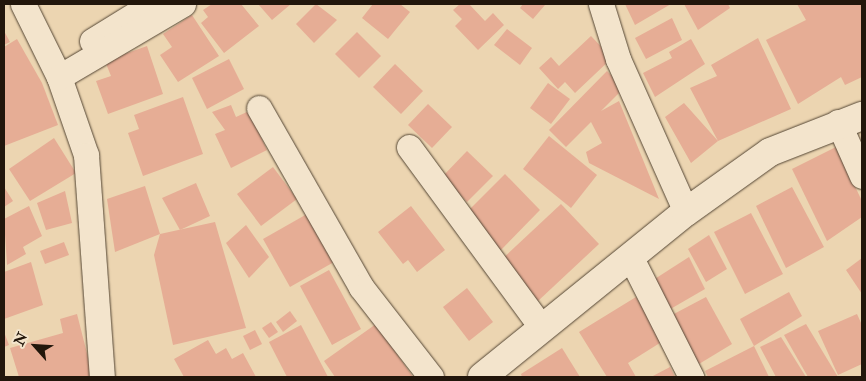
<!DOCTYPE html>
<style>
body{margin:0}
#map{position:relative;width:866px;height:381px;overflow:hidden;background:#ecd5b1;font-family:"IM FELL Double Pica",serif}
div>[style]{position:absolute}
.building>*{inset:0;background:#e6ad95}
.roads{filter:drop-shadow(0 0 1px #544634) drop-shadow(0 0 1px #544634)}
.minor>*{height:25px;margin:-12.5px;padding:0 12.5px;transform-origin:12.5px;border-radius:12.5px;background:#f3e4cc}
.tertiary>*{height:28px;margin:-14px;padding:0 14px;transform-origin:14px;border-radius:14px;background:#f3e4cc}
span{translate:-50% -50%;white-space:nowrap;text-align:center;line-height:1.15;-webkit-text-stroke:4px #f3e4cc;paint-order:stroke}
.frame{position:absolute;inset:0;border:5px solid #22160b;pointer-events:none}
.north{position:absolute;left:10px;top:321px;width:50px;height:50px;-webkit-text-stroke:4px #f3e4cc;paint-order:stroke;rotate:296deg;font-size:14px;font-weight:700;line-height:20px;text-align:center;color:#22160b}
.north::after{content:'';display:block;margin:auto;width:18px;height:22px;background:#22160b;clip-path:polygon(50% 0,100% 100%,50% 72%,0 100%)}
</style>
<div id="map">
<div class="building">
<div style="clip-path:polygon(212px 4px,241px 4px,259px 26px,224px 53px,201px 23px,208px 17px,203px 10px)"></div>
<div style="clip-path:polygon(258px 4px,291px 4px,272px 20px)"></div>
<div style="clip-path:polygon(316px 4px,337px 20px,314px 43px,296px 24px)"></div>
<div style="clip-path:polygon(373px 4px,400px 4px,410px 12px,388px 39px,362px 18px)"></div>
<div style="clip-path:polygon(460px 4px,469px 4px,485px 21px,493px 13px,504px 25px,478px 50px,455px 26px,462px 19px,453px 10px)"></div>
<div style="clip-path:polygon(523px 4px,544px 4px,545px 5px,533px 19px,520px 8px)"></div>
<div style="clip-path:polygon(625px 4px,671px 4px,635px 25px)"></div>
<div style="clip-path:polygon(684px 4px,728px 4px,730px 8px,698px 30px)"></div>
<div style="clip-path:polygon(797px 4px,862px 4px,862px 77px,845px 85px,841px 77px,798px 104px,766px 40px,806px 20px)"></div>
<div style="clip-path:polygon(192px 15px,219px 56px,178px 82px,160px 55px,172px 47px,163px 34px)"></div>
<div style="clip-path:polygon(672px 18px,682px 40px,646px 59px,635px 38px)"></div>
<div style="clip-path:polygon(507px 29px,532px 48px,520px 65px,494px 45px)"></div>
<div style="clip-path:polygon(4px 31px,10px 42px,4px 45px)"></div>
<div style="clip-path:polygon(357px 32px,381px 56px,359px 78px,335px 54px)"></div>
<div style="clip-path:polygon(591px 36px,612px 58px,575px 93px,565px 82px,558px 89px,539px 68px,551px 57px,559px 66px)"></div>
<div style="clip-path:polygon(758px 38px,791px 109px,718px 141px,691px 163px,665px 117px,684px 103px,718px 141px,690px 88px,717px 76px,711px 65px)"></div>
<div style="clip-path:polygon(17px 39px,42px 83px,58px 125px,4px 146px,4px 47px)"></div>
<div style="clip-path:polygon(691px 39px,705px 64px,655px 97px,643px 73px,672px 58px,669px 52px)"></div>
<div style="clip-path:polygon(147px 46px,163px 94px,108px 114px,96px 81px,111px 76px,105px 61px)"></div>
<div style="clip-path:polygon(229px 59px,244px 89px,207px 109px,192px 78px)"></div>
<div style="clip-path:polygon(395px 64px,423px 91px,401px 114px,373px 87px)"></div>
<div style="clip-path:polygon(607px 71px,624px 88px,601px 111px,619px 101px,659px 199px,589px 163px,586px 152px,602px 143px,591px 122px,566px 147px,549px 130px)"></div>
<div style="clip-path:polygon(548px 83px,570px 99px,551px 124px,530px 108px)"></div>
<div style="clip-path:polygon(183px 97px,203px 154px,143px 176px,128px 133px,139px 129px,134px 115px)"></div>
<div style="clip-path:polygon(428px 104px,452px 127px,432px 148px,408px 125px)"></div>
<div style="clip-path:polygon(231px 105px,236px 117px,249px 111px,267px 150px,231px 168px,215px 134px,225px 130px,212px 112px)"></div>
<div style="clip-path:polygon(549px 136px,597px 175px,571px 208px,523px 169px)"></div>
<div style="clip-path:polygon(54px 138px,76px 173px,30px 201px,9px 169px)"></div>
<div style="clip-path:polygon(836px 147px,862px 201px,862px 217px,827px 241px,792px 169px)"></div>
<div style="clip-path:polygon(467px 151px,493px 176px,467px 202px,442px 177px)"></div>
<div style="clip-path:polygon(273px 167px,297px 199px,261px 226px,237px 194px)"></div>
<div style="clip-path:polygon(505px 174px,540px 210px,498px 253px,463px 216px)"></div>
<div style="clip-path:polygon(196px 183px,210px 216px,180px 230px,162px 198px)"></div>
<div style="clip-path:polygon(145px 186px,160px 234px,115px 252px,107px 199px)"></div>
<div style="clip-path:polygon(4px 187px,13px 201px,4px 207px)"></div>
<div style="clip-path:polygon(792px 187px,824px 247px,786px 268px,756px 206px)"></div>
<div style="clip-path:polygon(65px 191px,72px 223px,46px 230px,37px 203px)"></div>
<div style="clip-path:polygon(561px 204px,599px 244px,538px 301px,500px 261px)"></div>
<div style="clip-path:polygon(29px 206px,42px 236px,23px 247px,26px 254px,7px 265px,4px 219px)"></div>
<div style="clip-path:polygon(411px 206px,445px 250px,417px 272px,408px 260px,403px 264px,378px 232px)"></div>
<div style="clip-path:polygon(751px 213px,783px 274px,745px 294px,714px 232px)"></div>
<div style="clip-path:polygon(307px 214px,334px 262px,290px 287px,263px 239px)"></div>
<div style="clip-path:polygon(215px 222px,246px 328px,173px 345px,154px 255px,160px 234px)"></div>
<div style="clip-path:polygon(246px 225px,269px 257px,249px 278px,226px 243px)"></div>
<div style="clip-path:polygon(709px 235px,727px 269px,706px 282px,688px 249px)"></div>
<div style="clip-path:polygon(64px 242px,69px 255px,45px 264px,40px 251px)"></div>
<div style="clip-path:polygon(689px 257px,705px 289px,667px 311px,650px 282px)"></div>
<div style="clip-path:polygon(862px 258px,862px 294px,846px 270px)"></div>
<div style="clip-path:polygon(31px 262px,43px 305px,4px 319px,4px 272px)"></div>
<div style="clip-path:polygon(329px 270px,361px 329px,332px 345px,300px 286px)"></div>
<div style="clip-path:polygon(467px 288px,493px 322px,469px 341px,443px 307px)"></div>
<div style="clip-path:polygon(789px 292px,802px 316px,754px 346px,740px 319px)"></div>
<div style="clip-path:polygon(636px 297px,663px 341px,628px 363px,636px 377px,607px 377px,579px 332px)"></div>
<div style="clip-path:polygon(706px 297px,732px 344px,699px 364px,670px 316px)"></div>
<div style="clip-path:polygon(290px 311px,297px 321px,283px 332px,276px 322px)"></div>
<div style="clip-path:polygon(77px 314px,93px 377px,19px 377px,10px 348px,63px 333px,60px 319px)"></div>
<div style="clip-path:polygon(857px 314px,862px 325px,862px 364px,838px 375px,818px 331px)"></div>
<div style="clip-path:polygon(271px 322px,278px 332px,269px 338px,262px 328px)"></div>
<div style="clip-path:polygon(376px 324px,413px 377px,335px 377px,324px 361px)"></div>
<div style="clip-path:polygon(806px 324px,838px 377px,808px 377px,784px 335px)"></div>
<div style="clip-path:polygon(301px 325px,328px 377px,287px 377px,269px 342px)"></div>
<div style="clip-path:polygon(255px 330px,262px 344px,250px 350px,243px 336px)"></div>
<div style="clip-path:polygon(4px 332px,9px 345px,4px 347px)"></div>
<div style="clip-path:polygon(781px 337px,806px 377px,776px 377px,760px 347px)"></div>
<div style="clip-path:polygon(208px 340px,216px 354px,226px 348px,232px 359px,243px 353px,256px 377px,184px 377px,174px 359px)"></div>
<div style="clip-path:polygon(754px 346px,769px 377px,708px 377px,705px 371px)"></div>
<div style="clip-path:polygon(562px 348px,580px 377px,522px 377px,521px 374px)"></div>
<div style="clip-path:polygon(670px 367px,675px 377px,651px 377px)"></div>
</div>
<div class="roads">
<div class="minor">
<div style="left:23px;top:4px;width:81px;rotate:63.7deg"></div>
<div style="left:59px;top:77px;width:83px;rotate:70.9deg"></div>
<div style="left:86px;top:155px;width:223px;rotate:85.9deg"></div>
<div style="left:601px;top:4px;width:58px;rotate:72.8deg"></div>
<div style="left:618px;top:59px;width:167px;rotate:66deg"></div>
<div style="left:92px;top:41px;width:70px;rotate:-31.7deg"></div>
<div style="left:59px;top:77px;width:144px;rotate:-30.5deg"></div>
<div style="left:259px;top:108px;width:206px;rotate:60.3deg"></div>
<div style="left:361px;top:287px;width:114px;rotate:52.1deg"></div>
<div style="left:838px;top:122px;width:59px;rotate:66deg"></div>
<div style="left:409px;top:147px;width:225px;rotate:53.7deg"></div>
<div style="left:630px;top:256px;width:136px;rotate:63.2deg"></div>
</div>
<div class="tertiary">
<div style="left:482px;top:377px;width:262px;rotate:-39deg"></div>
<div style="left:686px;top:212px;width:103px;rotate:-35.5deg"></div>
<div style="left:770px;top:152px;width:99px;rotate:-21.4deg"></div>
</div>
</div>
<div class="frame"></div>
<div class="north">N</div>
</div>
